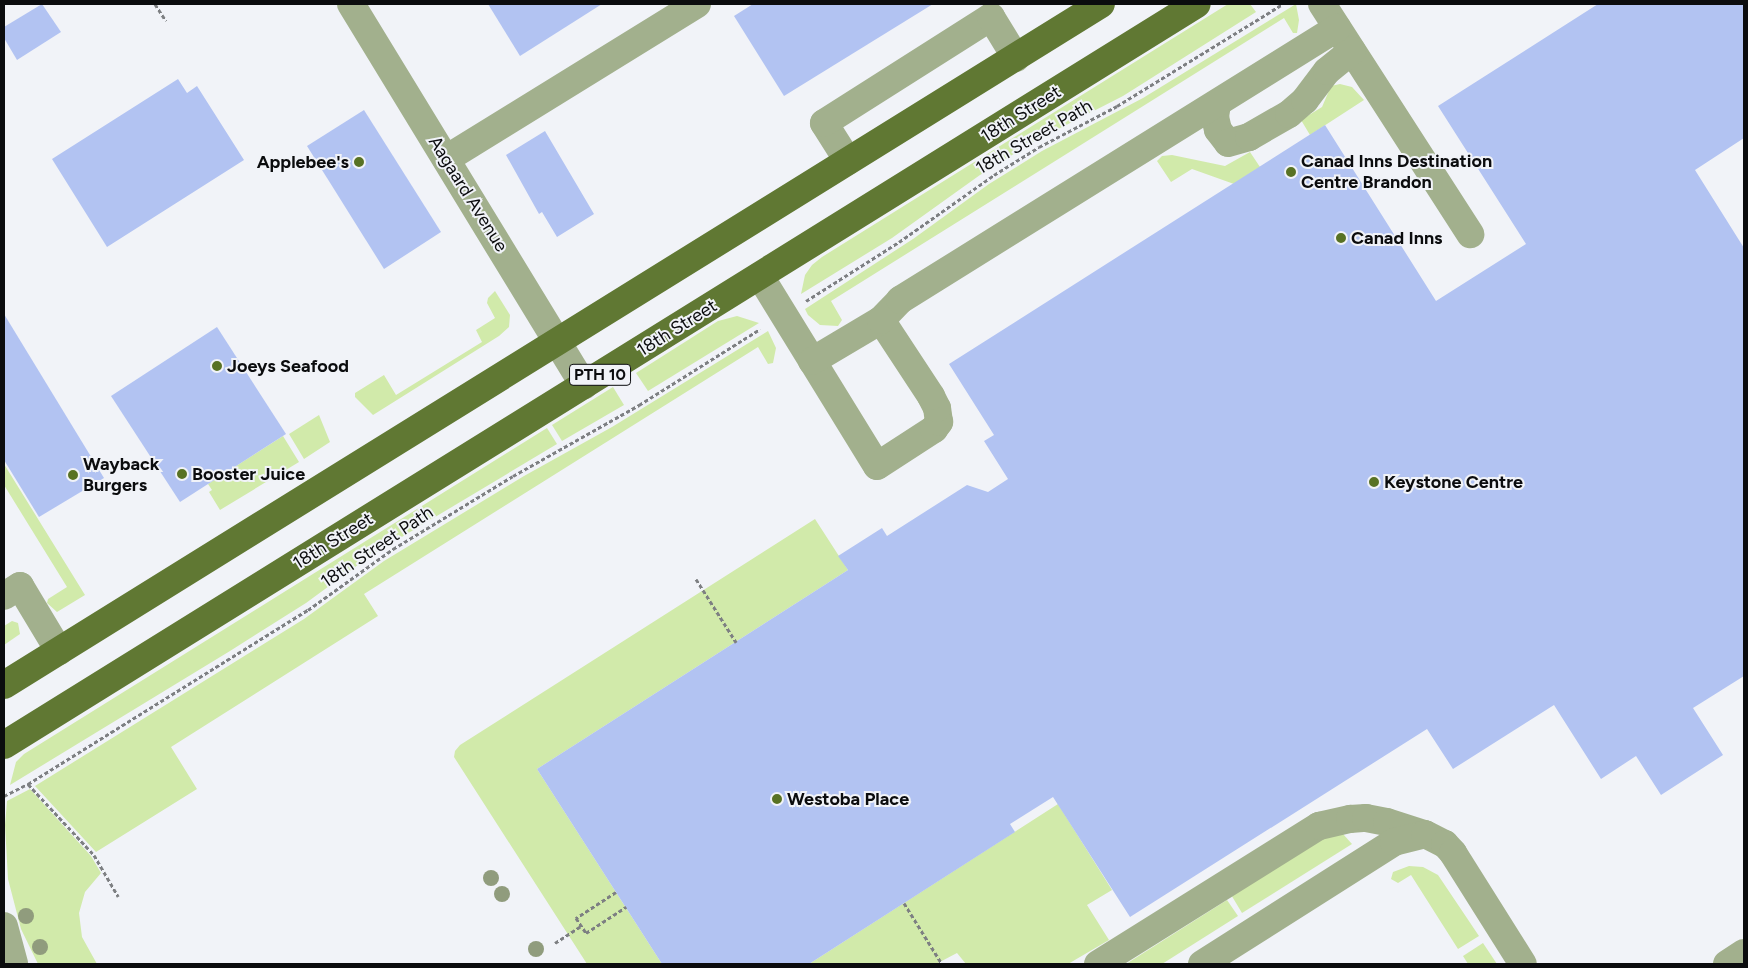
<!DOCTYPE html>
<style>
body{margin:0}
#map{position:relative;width:1748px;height:968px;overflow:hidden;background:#f1f3f8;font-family:Figtree,sans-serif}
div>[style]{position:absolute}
.green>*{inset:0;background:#d1eaaa}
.building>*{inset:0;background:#b2c3f2}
.path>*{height:3px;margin-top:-1.5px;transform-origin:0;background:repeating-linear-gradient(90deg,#7d7f82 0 4px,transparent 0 6.5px)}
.minor>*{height:28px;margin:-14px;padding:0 14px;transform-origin:14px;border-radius:14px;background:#a2b08d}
.major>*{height:28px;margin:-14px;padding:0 14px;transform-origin:14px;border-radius:14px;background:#607833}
.trees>*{width:16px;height:16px;margin:-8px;border-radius:50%;background:#909c7d}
.dots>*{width:14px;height:14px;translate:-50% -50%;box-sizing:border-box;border:2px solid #f1f3f8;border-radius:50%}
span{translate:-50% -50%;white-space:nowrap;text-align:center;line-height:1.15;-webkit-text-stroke:4px #f1f3f8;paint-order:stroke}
.shield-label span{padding:1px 4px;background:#f1f3f8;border:1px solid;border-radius:4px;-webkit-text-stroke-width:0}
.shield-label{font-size:16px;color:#0b0c0e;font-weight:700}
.street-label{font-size:18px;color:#0b0c0e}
.poi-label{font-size:18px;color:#0b0c0e;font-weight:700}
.right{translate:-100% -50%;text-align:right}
.left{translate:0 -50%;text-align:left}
.frame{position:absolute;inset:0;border:5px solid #0b0c0e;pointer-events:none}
</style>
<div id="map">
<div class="green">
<div style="clip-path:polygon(1228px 4px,1250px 4px,1256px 12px,1123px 96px,1033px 142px,980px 175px,892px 238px,801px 294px,805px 275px,812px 265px,822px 257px)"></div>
<div style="clip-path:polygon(1296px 4px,1299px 20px,1297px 33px,1293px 33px,1284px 18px,831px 301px,842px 320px,838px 326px,820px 325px,808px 315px,805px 309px,913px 239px,989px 184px,1042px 151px,1143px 98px)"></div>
<div style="clip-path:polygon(1340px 84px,1352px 87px,1364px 100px,1310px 135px,1301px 120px,1322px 107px,1331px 86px)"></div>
<div style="clip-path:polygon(1250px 152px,1260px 167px,1234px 184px,1192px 169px,1171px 182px,1157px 161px,1162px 156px,1172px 155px,1225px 166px)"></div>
<div style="clip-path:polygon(495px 291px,510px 315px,509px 327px,499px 336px,373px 415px,355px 397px,355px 393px,384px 375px,396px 395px,482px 342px,476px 330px,495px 318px,487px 303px,488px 298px)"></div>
<div style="clip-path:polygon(737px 316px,759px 323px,648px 391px,636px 373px,718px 321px)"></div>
<div style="clip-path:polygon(768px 331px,776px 348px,773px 363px,768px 364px,758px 347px,364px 594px,378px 616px,171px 747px,197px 789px,96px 852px,35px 786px,304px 619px,384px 561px,524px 476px,612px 427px)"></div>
<div style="clip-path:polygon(613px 387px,624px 405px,562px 441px,552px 425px)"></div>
<div style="clip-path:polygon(319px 415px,330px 442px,304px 459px,289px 434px)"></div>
<div style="clip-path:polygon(547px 428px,557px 444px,370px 556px,306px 603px,230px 651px,10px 785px,16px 762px,24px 754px)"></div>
<div style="clip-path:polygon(283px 436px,299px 462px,220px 510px,209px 492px,212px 490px,208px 484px)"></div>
<div style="clip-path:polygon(4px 464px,85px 595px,57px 612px,47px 603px,48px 599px,67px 587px,4px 485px)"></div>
<div style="clip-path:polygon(815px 519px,848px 570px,537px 769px,662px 964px,587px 964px,454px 757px,455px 751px,460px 745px)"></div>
<div style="clip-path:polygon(12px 621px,18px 623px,20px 634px,4px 645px,4px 626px)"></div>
<div style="clip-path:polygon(30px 789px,91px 856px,101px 873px,85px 892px,79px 913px,82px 937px,97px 964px,38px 964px,21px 929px,8px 879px,5px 825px,7px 801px)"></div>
<div style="clip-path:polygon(1058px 804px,1112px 890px,1087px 905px,1109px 940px,1068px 964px,966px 964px,957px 953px,936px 964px,809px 964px)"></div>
<div style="clip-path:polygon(1314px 832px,1343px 834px,1352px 844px,1242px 913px,1227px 888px)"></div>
<div style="clip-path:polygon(1409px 866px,1423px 867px,1438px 875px,1479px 936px,1458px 949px,1411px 875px,1398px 883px,1391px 879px,1393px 872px)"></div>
<div style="clip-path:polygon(1227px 900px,1238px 916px,1162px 964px,1126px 964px)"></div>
<div style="clip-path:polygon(1483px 943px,1497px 964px,1468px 964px,1463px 956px)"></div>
</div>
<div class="building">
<div style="clip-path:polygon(42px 4px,61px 32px,17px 60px,4px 38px,4px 27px)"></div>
<div style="clip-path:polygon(488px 4px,602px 4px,520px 56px)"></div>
<div style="clip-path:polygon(753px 4px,933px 4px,784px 96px,734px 16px)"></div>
<div style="clip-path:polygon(1598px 4px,1744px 4px,1744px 138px,1695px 170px,1744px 248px,1744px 676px,1693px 708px,1723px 755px,1661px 795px,1636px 756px,1601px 779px,1554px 705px,1453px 769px,1427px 729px,1130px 917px,1053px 797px,1010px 824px,1015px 832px,809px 964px,662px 964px,537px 769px,848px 570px,838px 556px,882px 528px,887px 536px,967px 485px,988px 492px,1008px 479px,984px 441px,994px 435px,949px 364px,1325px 125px,1436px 301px,1526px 244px,1438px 106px)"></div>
<div style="clip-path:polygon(178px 79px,187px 93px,197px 86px,244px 160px,107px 247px,52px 159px)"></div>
<div style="clip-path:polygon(364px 110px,441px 232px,384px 269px,307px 146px)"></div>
<div style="clip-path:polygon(545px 131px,594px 214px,557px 237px,542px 212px,539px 214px,506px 155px)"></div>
<div style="clip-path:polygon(4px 314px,104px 478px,39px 517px,4px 460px)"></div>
<div style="clip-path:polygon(217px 327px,286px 434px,180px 502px,111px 396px)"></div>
</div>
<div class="path">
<div style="left:155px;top:4px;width:20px;rotate:57deg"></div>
<div style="left:806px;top:301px;width:110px;rotate:-32.4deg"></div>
<div style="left:899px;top:242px;width:116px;rotate:-35.2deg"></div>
<div style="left:994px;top:175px;width:53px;rotate:-31.9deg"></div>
<div style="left:1039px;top:147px;width:88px;rotate:-27.7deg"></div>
<div style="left:1117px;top:106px;width:195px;rotate:-31.6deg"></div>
<div style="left:696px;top:579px;width:75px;rotate:57.6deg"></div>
<div style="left:28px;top:784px;width:97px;rotate:47.1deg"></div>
<div style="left:94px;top:855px;width:48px;rotate:59.7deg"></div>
<div style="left:4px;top:796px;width:27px;rotate:-27deg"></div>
<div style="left:28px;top:784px;width:330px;rotate:-31.9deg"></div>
<div style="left:308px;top:610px;width:105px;rotate:-35.7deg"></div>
<div style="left:393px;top:549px;width:140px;rotate:-31.3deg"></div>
<div style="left:513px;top:476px;width:145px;rotate:-29.4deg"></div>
<div style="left:639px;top:405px;width:143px;rotate:-32.1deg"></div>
<div style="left:616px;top:892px;width:48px;rotate:147deg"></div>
<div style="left:576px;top:918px;width:18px;rotate:56deg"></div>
<div style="left:586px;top:933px;width:48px;rotate:-33deg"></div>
<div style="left:904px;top:903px;width:72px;rotate:58.1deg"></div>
<div style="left:555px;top:943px;width:31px;rotate:-33deg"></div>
</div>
<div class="minor">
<div style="left:351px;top:4px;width:447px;rotate:58.6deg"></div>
<div style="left:1322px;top:4px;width:274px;rotate:57.2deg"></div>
<div style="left:1217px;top:104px;width:13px;rotate:99deg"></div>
<div style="left:1215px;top:117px;width:13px;rotate:77deg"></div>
<div style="left:1218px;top:130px;width:16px;rotate:52deg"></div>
<div style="left:1228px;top:143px;width:22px;rotate:-16deg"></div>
<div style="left:1249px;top:137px;width:46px;rotate:-29.9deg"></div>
<div style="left:1289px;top:114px;width:21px;rotate:-41deg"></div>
<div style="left:1305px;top:100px;width:36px;rotate:-53deg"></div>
<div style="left:1327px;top:71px;width:32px;rotate:-39deg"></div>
<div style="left:446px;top:159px;width:295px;rotate:-31.7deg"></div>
<div style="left:848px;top:161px;width:45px;rotate:-122.3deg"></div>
<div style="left:824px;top:123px;width:198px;rotate:-32.4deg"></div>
<div style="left:991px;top:17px;width:48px;rotate:58.6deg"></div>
<div style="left:760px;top:276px;width:223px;rotate:58.4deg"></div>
<div style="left:877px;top:466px;width:68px;rotate:-33deg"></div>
<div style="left:934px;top:429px;width:9px;rotate:-54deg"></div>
<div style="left:939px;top:422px;width:14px;rotate:-98deg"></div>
<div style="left:937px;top:408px;width:13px;rotate:-117deg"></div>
<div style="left:931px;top:396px;width:91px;rotate:-123.3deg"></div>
<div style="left:812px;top:361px;width:80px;rotate:-30.7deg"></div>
<div style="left:881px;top:320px;width:28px;rotate:-46deg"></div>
<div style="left:900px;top:300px;width:515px;rotate:-31.9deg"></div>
<div style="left:4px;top:596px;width:19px;rotate:-32deg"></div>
<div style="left:20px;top:586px;width:76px;rotate:59deg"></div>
<div style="left:4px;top:926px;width:39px;rotate:75deg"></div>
<div style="left:1098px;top:964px;width:261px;rotate:-32deg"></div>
<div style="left:1319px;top:826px;width:32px;rotate:-13deg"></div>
<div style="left:1350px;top:819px;width:16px;rotate:-4deg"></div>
<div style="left:1366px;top:818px;width:21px;rotate:11deg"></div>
<div style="left:1387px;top:822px;width:40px;rotate:18deg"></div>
<div style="left:1202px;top:964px;width:227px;rotate:-32.4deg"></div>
<div style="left:1394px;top:842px;width:32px;rotate:-14deg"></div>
<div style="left:1425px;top:834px;width:22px;rotate:27deg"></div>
<div style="left:1445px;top:844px;width:12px;rotate:48deg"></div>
<div style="left:1453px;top:853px;width:131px;rotate:57.8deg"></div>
<div style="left:1727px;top:964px;width:20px;rotate:-33deg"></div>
</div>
<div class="major">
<div style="left:4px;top:685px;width:1291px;rotate:-31.83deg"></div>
<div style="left:4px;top:745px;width:1404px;rotate:-31.85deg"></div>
</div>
<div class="trees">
<div style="left:491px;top:878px"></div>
<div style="left:502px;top:894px"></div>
<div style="left:26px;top:916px"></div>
<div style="left:40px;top:947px"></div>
<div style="left:536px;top:949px"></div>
</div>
<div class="dots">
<div style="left:359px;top:162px;background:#587224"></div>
<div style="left:1291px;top:172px;background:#587224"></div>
<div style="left:1341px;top:238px;background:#587224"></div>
<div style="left:217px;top:366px;background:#587224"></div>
<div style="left:182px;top:474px;background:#587224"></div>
<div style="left:73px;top:475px;background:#587224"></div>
<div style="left:1374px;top:482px;background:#587224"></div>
<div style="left:777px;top:799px;background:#587224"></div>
</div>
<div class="shield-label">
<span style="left:600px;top:375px">PTH 10</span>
</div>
<div class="street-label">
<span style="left:1021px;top:114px;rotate:-32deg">18th Street</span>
<span style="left:1034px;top:137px;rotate:-30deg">18th Street Path</span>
<span style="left:468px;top:194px;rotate:58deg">Aagaard Avenue</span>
<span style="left:677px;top:328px;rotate:-32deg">18th Street</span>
<span style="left:333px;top:541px;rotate:-32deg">18th Street</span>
<span style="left:377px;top:547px;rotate:-34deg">18th Street Path</span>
</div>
<div class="poi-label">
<span class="right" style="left:349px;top:162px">Applebee's</span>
<span class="left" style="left:1301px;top:172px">Canad Inns Destination<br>Centre Brandon</span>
<span class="left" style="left:1351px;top:238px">Canad Inns</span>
<span class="left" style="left:227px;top:366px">Joeys Seafood</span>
<span class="left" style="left:83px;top:475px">Wayback<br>Burgers</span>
<span class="left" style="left:192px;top:474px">Booster Juice</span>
<span class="left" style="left:1384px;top:482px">Keystone Centre</span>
<span class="left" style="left:787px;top:799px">Westoba Place</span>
</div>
<div class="frame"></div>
</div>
